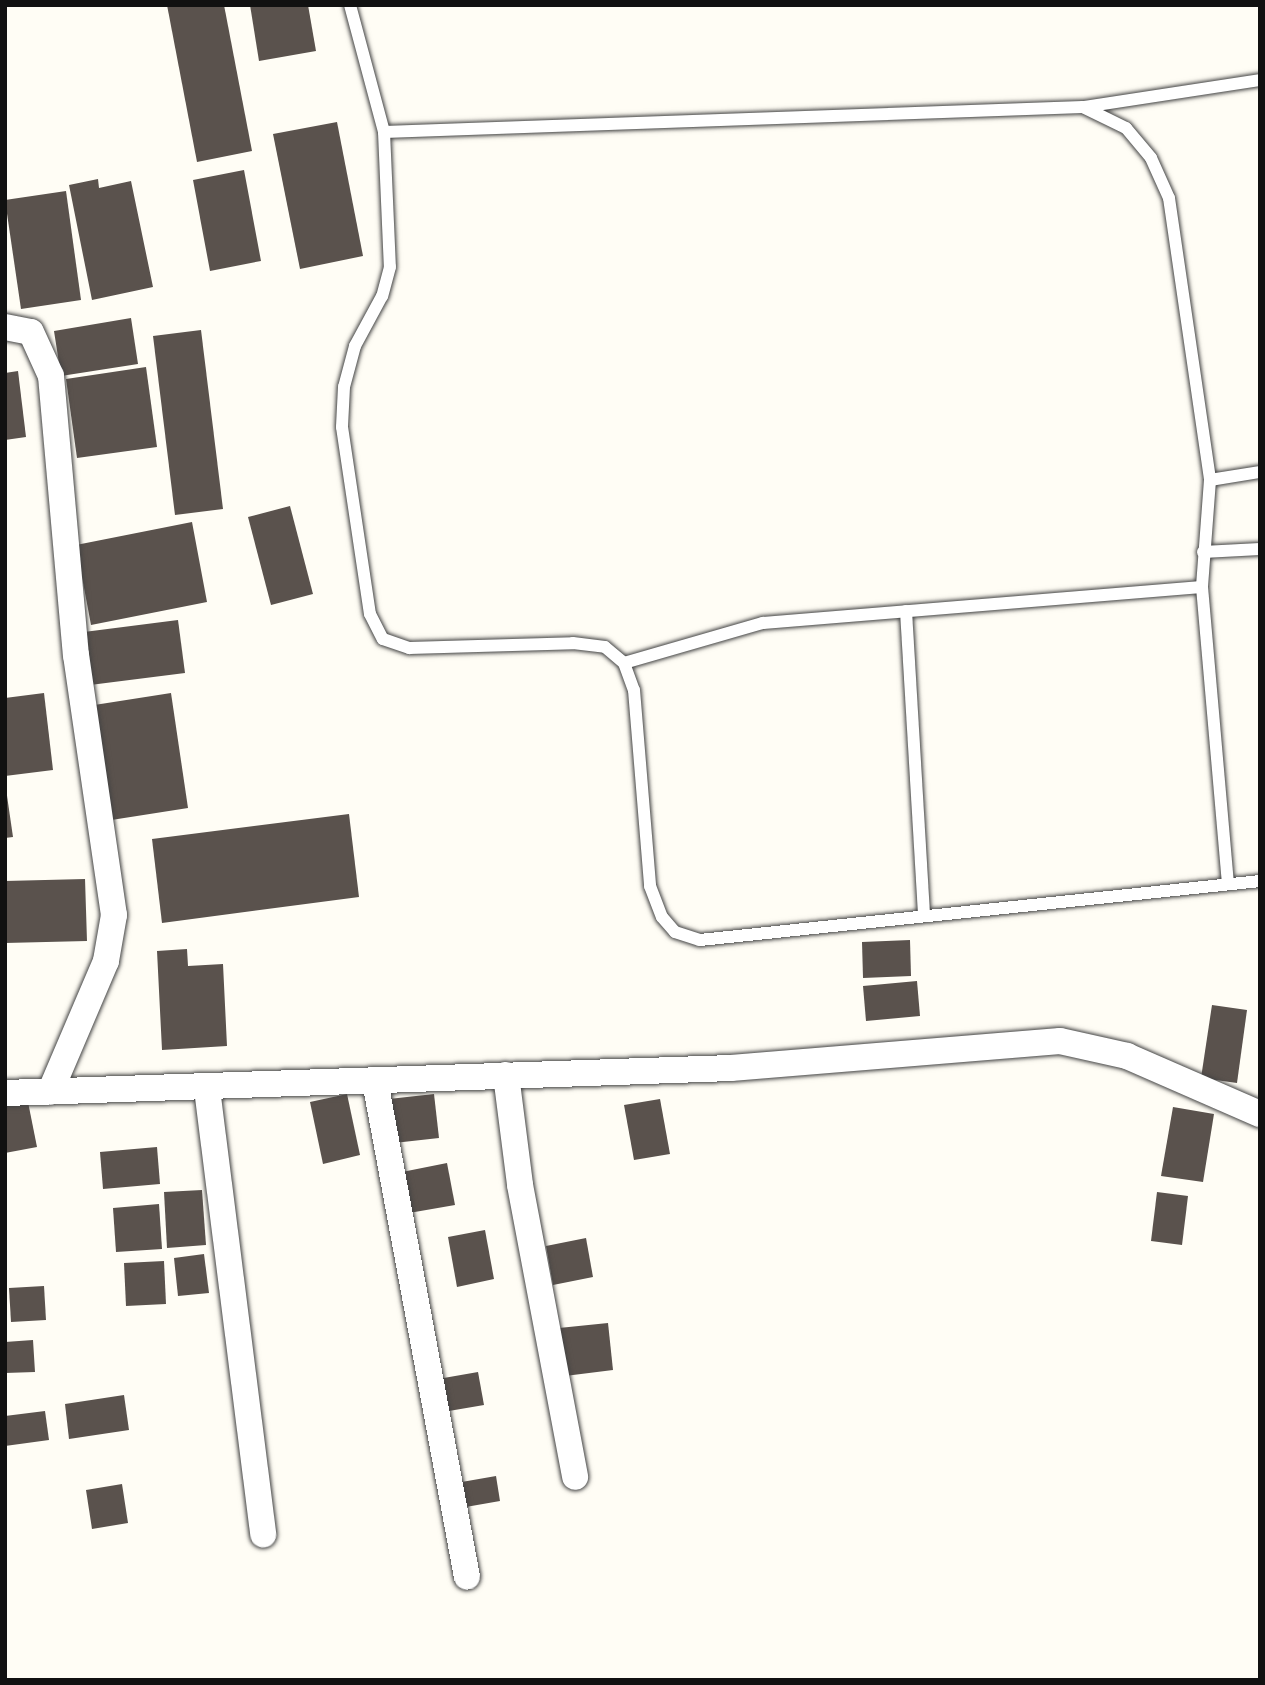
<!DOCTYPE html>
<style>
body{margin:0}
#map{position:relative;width:1265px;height:1685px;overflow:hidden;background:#fffdf5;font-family:"Playfair Display",serif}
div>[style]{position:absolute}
.building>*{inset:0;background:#5a524d}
.roads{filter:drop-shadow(0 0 2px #444) drop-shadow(0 0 2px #444)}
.service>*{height:12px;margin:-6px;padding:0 6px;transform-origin:6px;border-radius:6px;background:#fff}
.minor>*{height:26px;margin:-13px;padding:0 13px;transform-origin:13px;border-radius:13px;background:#fff}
span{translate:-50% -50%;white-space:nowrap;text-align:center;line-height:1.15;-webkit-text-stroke:7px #fff;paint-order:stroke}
.frame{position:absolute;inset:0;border:7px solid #111;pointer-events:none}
</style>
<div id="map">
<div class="building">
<div style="clip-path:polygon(167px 5px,224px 5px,252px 151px,197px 162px)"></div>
<div style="clip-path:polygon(250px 5px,308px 5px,316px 51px,259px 61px)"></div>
<div style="clip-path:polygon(337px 122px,363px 256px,300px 269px,273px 134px)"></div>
<div style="clip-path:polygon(244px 170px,261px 261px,210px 271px,193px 180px)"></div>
<div style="clip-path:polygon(98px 179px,99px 188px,131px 181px,153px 287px,92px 300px,69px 185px)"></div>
<div style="clip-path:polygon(66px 191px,81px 300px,21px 309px,5px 200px)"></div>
<div style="clip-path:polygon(131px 318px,138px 364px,61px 376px,54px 331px)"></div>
<div style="clip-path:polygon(201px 330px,223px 509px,175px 515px,153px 336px)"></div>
<div style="clip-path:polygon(146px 367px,157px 447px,77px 458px,66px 379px)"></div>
<div style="clip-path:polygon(18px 371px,26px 437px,5px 440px,5px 373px)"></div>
<div style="clip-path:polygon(290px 506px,313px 594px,271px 605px,248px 517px)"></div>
<div style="clip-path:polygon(192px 522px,207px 602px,91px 625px,76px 545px)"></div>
<div style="clip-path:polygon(178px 620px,185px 673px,90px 685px,84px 632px)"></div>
<div style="clip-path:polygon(44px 693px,53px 770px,5px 776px,5px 698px)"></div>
<div style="clip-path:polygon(171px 693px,188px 808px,105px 821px,88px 706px)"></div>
<div style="clip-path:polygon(5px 782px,13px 837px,5px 838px)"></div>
<div style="clip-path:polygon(349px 814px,359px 897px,162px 923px,152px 839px)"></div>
<div style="clip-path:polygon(85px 879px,87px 941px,5px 943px,5px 881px)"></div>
<div style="clip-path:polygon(910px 940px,911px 976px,863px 978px,862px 942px)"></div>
<div style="clip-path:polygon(187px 949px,188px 966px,223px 964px,227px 1046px,162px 1050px,157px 951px)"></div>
<div style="clip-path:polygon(917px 981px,920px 1016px,866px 1021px,863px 986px)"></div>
<div style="clip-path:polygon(1212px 1005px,1247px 1010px,1237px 1083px,1201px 1078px)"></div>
<div style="clip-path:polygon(347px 1094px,360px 1155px,323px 1164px,310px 1102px)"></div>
<div style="clip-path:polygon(434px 1094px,439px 1138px,394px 1143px,389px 1099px)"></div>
<div style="clip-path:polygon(660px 1099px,670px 1154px,634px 1160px,624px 1105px)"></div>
<div style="clip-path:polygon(28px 1102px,37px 1147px,5px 1153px,5px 1106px)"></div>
<div style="clip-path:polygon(1173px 1107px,1214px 1114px,1203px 1182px,1161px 1176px)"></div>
<div style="clip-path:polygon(157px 1147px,160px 1184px,103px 1189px,100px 1152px)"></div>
<div style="clip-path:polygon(447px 1163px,455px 1205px,409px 1213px,402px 1172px)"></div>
<div style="clip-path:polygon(202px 1190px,206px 1245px,167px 1248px,164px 1192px)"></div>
<div style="clip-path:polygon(1157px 1192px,1188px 1196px,1182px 1245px,1151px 1241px)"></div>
<div style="clip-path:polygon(159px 1204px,162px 1249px,116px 1252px,113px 1208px)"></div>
<div style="clip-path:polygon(485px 1230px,494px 1279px,457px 1287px,448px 1237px)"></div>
<div style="clip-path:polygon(586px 1238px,593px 1277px,553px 1285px,546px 1246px)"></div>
<div style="clip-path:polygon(204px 1254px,209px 1293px,178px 1296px,174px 1258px)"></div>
<div style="clip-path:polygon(164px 1261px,166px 1304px,126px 1306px,124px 1263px)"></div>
<div style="clip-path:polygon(44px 1286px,46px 1320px,11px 1322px,9px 1288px)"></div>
<div style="clip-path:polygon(608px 1323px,613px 1370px,565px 1376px,559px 1328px)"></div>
<div style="clip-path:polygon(33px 1340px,35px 1372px,5px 1373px,5px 1342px)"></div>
<div style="clip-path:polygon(478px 1372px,484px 1405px,443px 1412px,438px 1379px)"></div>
<div style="clip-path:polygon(124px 1395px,129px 1430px,69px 1439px,65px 1404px)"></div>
<div style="clip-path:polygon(45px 1411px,49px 1440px,5px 1446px,5px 1416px)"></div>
<div style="clip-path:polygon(496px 1476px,500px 1501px,460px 1508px,456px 1483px)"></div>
<div style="clip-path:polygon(122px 1484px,128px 1523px,92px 1529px,86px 1490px)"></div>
</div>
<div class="roads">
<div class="service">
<div style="left:350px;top:5px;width:131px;rotate:75deg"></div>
<div style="left:384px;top:132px;width:135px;rotate:87.5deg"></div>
<div style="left:390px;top:267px;width:30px;rotate:105deg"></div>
<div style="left:382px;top:296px;width:57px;rotate:118.4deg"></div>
<div style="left:355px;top:346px;width:42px;rotate:105deg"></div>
<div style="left:344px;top:387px;width:40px;rotate:92.9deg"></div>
<div style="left:342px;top:427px;width:189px;rotate:81.5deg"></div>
<div style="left:370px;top:614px;width:28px;rotate:63deg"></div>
<div style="left:383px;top:639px;width:28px;rotate:19deg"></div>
<div style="left:409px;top:648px;width:164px;rotate:-1.7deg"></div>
<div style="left:573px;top:643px;width:32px;rotate:7deg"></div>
<div style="left:605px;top:647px;width:25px;rotate:40deg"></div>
<div style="left:624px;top:663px;width:29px;rotate:70deg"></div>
<div style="left:634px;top:690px;width:197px;rotate:85.3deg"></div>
<div style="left:650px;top:886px;width:33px;rotate:69deg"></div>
<div style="left:662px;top:917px;width:20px;rotate:49deg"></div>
<div style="left:675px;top:932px;width:26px;rotate:18deg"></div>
<div style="left:700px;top:940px;width:563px;rotate:-6.01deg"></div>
<div style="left:1084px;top:107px;width:178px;rotate:-8.7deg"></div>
<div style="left:384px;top:132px;width:699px;rotate:-2.05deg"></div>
<div style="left:1083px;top:107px;width:48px;rotate:26deg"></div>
<div style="left:1126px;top:128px;width:39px;rotate:50deg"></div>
<div style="left:1151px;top:158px;width:44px;rotate:65.8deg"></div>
<div style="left:1169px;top:198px;width:285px;rotate:81.7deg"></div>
<div style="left:1210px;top:480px;width:107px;rotate:94.3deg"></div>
<div style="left:1202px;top:587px;width:297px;rotate:85deg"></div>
<div style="left:1210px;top:480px;width:51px;rotate:-9.1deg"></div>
<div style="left:1203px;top:552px;width:57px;rotate:-3deg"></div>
<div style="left:906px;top:611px;width:304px;rotate:86.6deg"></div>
<div style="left:624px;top:663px;width:145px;rotate:-16.1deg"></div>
<div style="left:763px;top:623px;width:440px;rotate:-4.7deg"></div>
</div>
<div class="minor">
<div style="left:5px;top:327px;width:26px;rotate:11deg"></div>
<div style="left:31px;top:332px;width:48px;rotate:65.6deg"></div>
<div style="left:51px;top:376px;width:280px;rotate:84.9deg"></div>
<div style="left:76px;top:655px;width:263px;rotate:81.7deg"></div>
<div style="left:114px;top:915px;width:47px;rotate:99.9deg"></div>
<div style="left:106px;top:961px;width:142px;rotate:113.1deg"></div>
<div style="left:506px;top:1075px;width:111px;rotate:82.7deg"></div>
<div style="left:520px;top:1185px;width:297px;rotate:79.3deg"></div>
<div style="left:375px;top:1081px;width:504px;rotate:79.49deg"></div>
<div style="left:207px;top:1089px;width:449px;rotate:82.8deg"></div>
<div style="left:5px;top:1093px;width:726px;rotate:-1.97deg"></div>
<div style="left:731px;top:1068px;width:330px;rotate:-4.7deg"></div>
<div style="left:1060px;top:1041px;width:69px;rotate:12.6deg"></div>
<div style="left:1127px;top:1056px;width:145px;rotate:23.6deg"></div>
</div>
</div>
<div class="frame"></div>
</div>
